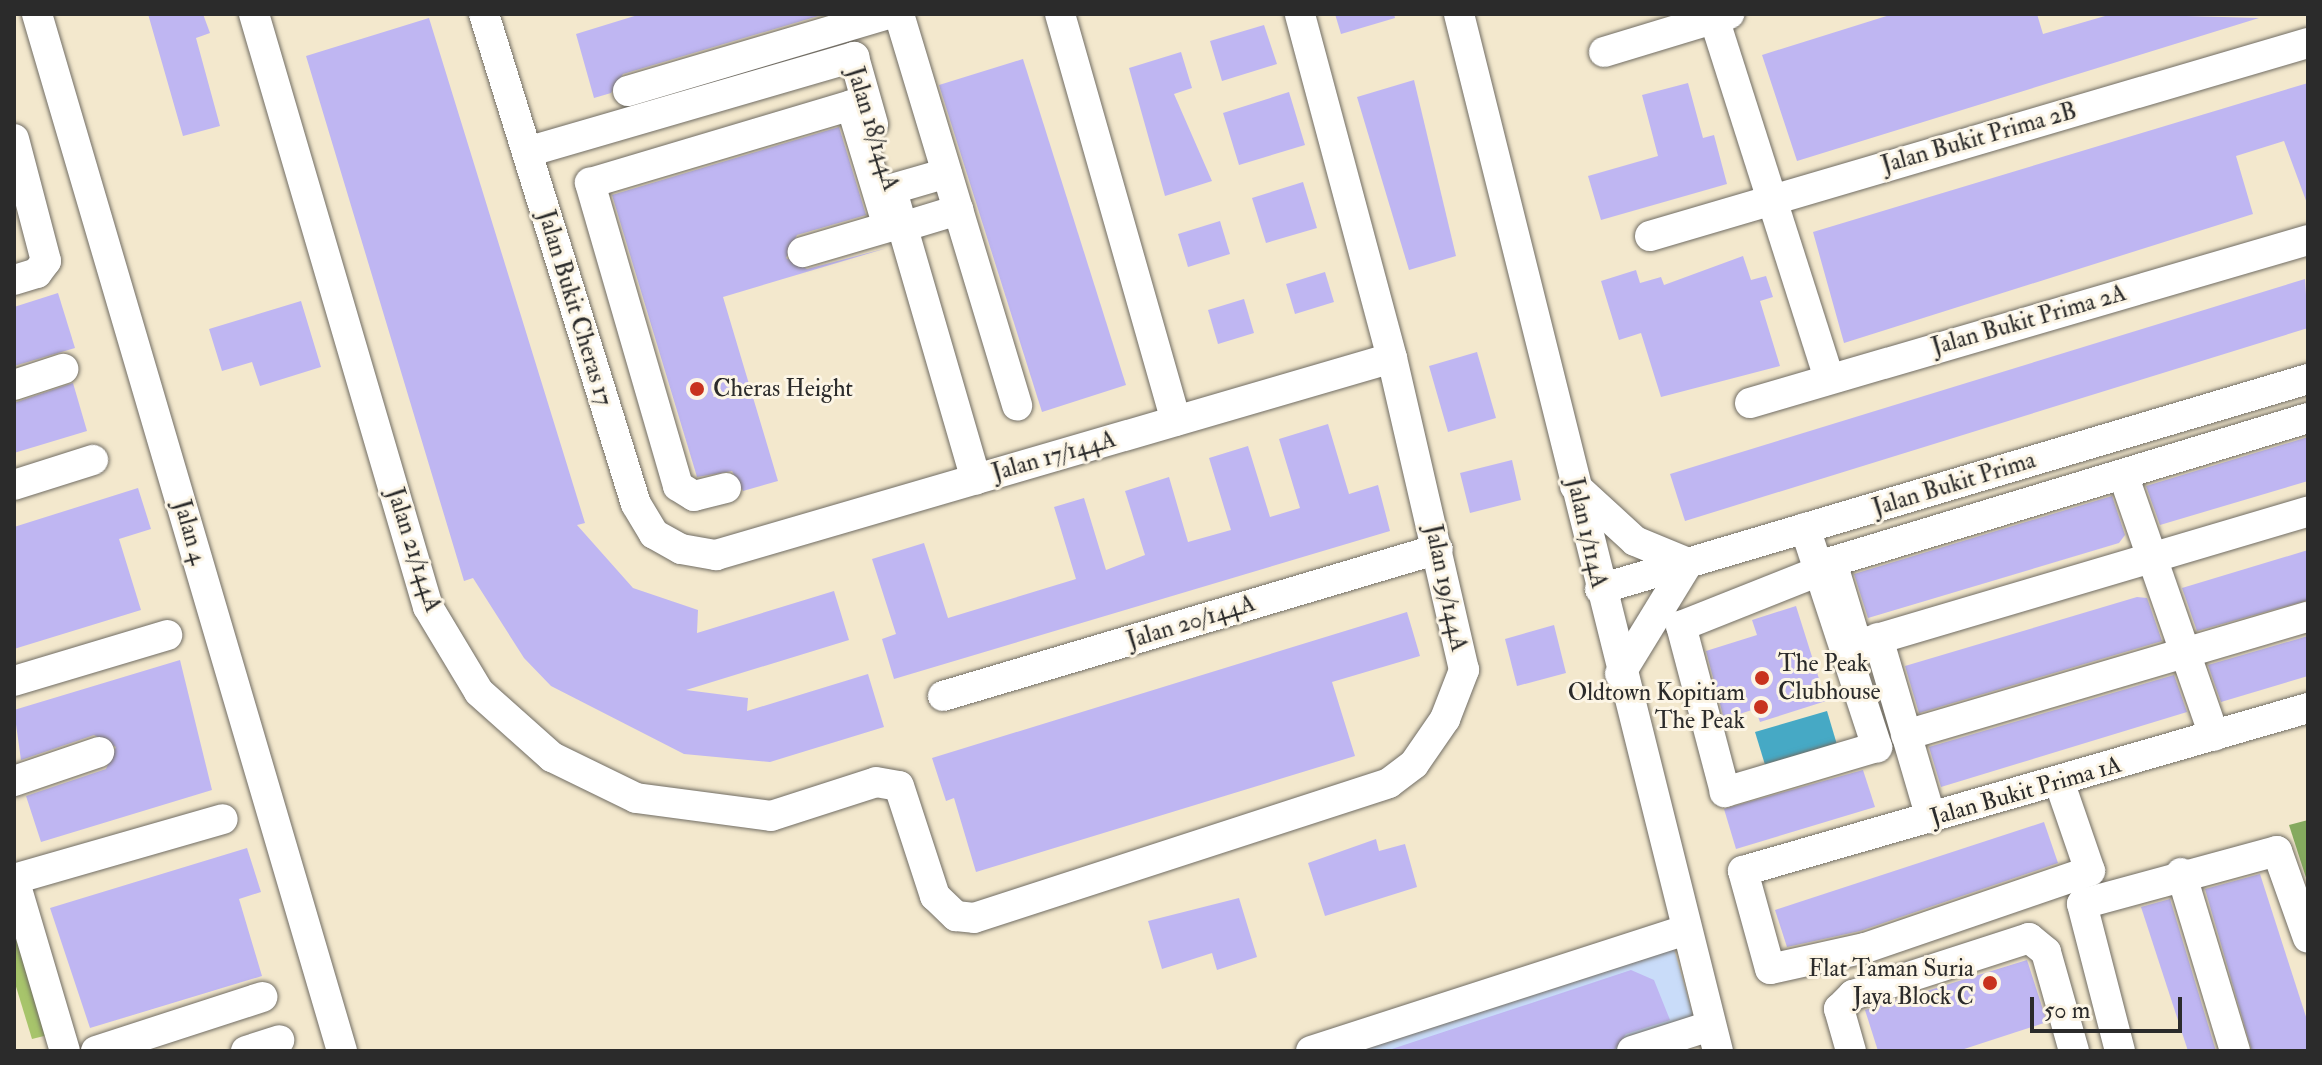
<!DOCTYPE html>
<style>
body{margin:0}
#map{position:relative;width:2322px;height:1065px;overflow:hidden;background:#f3e8cd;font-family:"IM FELL Double Pica",serif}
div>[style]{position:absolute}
.built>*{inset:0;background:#c9dcf9}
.green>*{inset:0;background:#a7c46b}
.forest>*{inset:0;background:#85aa5f}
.water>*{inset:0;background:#46a9c5}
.building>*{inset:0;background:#bfb6f2}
.roads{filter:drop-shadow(0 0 2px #716d64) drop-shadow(0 0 2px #716d64)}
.minor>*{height:30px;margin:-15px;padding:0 15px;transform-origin:15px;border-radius:15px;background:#fff}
.dots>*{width:22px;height:22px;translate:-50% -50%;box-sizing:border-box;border:4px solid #fcf5e5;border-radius:50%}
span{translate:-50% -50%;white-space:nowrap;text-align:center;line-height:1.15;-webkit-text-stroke:6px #fcf5e5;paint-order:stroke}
.street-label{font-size:24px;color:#2b2b2b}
.poi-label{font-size:24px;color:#2b2b2b}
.left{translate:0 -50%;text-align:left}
.right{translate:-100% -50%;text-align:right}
.frame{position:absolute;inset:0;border:16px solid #2b2b2b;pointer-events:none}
.scale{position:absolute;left:2030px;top:997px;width:152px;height:36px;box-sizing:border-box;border:4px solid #2b2b2b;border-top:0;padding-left:10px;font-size:24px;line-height:28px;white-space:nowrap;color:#2b2b2b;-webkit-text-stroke:6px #fcf5e5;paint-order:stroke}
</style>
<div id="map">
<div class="built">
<div style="clip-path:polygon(1672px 942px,1696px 1026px,1616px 1051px,1332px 1051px)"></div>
</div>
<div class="green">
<div style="clip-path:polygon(14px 927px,48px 1035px,32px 1039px,14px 980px)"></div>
</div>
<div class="forest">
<div style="clip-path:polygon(2308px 820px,2308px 884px,2289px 825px)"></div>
</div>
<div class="water">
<div style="clip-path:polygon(1827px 711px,1838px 748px,1766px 768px,1755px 732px)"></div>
</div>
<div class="building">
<div style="clip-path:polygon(148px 14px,203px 14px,210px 33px,196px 38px,220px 126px,183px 136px)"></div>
<div style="clip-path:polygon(641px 14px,825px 14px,623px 74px,611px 93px,594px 98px,576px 34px)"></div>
<div style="clip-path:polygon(1335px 14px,1394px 14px,1395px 18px,1341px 34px)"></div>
<div style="clip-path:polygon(1893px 14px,2037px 14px,2043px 34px,2112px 14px,2259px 18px,1797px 161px,1762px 55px)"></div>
<div style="clip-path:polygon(429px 18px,585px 523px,577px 525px,633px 588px,698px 610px,697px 633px,834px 591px,849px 640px,686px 690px,748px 698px,747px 711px,868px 674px,884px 727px,770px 762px,684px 754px,551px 686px,524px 658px,473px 578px,464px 581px,306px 56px)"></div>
<div style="clip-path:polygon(1264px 25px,1277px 64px,1222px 81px,1210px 41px)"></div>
<div style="clip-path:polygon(1181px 52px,1192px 88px,1174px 94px,1212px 181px,1165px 196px,1129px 68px)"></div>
<div style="clip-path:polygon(1023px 59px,1126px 385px,1042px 412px,939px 85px)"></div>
<div style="clip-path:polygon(1414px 80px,1456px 256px,1409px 270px,1357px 97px)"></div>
<div style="clip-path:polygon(1688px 83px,1703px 138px,1714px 135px,1727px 184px,1601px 220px,1588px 176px,1658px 156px,1642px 95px)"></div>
<div style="clip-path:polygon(2308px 83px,2308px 206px,2284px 141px,2236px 156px,2253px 214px,1844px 343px,1813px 232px)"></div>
<div style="clip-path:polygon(1289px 92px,1305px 145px,1239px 165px,1223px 113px)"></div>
<div style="clip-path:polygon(839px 127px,866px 215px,797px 235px,786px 258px,807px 269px,887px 248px,723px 297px,778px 481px,743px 491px,732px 471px,697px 477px,612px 195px)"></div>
<div style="clip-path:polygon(1303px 182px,1317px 228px,1266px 243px,1252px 198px)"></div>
<div style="clip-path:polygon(1220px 221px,1230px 254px,1188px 267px,1178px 234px)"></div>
<div style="clip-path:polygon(1743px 256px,1751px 280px,1766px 276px,1773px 297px,1760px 301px,1780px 366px,1661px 397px,1641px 333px,1619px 340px,1601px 281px,1636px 270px,1640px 283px,1661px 277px,1664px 285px)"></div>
<div style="clip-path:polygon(1325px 272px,1334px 302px,1295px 314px,1286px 284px)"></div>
<div style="clip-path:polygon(2305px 279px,2308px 328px,1685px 521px,1670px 474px)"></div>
<div style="clip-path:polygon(58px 293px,75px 348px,14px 366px,14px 307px)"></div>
<div style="clip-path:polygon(1244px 299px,1254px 333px,1218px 344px,1208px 310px)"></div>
<div style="clip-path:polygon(301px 301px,321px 367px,260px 386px,252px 362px,222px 371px,209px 329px)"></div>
<div style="clip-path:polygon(1477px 352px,1496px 418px,1448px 432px,1429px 366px)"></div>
<div style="clip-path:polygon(73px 383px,87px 431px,14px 453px,14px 403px)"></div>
<div style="clip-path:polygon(1328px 424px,1349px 494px,1378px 485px,1390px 531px,894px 679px,882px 639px,896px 634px,872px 559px,924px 543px,948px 618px,1076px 579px,1054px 507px,1084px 498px,1106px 570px,1145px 555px,1125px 491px,1169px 477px,1188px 542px,1231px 530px,1209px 458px,1248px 446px,1270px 517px,1300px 508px,1279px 439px)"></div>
<div style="clip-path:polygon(2308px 437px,2308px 481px,2160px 525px,2146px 486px)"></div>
<div style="clip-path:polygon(1512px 460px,1521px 500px,1470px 513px,1460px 473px)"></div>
<div style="clip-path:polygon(138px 488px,151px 529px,119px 539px,141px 610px,14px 649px,14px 527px)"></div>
<div style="clip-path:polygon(2112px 496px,2125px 535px,2119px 543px,1868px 618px,1854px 574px)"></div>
<div style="clip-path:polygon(2308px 550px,2308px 600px,2197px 631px,2182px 588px)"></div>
<div style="clip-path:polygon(2137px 597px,2147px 598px,2162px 641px,1919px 713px,1905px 666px)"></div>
<div style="clip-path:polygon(1796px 606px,1826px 701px,1760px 722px,1755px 709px,1724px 719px,1706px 651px,1757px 635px,1752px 620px)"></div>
<div style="clip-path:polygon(1407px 612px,1420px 656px,1332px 682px,1355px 756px,976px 872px,954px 798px,946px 801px,932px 758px)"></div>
<div style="clip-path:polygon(1554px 625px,1566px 673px,1517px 686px,1505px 639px)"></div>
<div style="clip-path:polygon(2308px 636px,2308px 676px,2221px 702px,2208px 665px)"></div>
<div style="clip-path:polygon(180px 660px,212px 790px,41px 842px,26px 796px,106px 769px,116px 747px,94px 735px,21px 760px,14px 710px)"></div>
<div style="clip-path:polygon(2174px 675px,2187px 712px,1941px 787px,1929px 747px)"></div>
<div style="clip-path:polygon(1863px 770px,1875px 807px,1736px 849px,1724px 809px)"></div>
<div style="clip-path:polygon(2044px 822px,2058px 863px,1860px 931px,1787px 947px,1775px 910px)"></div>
<div style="clip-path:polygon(1376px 839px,1379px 851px,1405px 844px,1417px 887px,1325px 916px,1308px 863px)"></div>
<div style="clip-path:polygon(247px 848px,261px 892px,239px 899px,262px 976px,90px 1028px,50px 908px)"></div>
<div style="clip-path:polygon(2260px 874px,2308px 1023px,2308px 1051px,2252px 1051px,2205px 889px)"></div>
<div style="clip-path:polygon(1239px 898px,1257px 957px,1217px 970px,1212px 953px,1162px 969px,1148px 921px)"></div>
<div style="clip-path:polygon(2170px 899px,2216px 1051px,2188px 1051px,2141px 907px)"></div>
<div style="clip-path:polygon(2027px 960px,2047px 1022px,1958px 1051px,1878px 1051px,1865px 1010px)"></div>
<div style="clip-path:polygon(1631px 970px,1654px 980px,1670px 1020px,1626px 1034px,1614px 1050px,1386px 1051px)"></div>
</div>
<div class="roads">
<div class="minor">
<div style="left:37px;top:14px;width:1081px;rotate:73.61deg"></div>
<div style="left:254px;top:14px;width:618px;rotate:73.65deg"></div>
<div style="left:428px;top:607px;width:99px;rotate:59deg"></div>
<div style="left:479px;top:692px;width:98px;rotate:41.7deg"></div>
<div style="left:552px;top:757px;width:93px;rotate:26deg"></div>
<div style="left:636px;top:798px;width:136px;rotate:7.6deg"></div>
<div style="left:771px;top:816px;width:110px;rotate:-17.9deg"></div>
<div style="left:876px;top:782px;width:23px;rotate:10deg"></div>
<div style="left:899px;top:786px;width:116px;rotate:71.9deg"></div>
<div style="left:935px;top:896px;width:29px;rotate:44deg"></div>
<div style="left:956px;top:916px;width:18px;rotate:6deg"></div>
<div style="left:974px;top:918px;width:436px;rotate:-18deg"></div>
<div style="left:1389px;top:783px;width:31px;rotate:-37deg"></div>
<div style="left:1414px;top:764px;width:55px;rotate:-55.4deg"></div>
<div style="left:1445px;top:719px;width:53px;rotate:-68.8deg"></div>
<div style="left:1464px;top:670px;width:320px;rotate:-103deg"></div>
<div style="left:1392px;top:358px;width:356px;rotate:-105deg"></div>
<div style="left:484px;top:14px;width:513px;rotate:72.77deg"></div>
<div style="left:636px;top:504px;width:35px;rotate:59deg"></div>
<div style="left:654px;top:534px;width:31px;rotate:29deg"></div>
<div style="left:681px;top:549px;width:36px;rotate:10deg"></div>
<div style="left:716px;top:555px;width:704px;rotate:-16.25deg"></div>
<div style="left:899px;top:14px;width:409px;rotate:73.2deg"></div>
<div style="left:1060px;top:14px;width:423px;rotate:74.1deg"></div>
<div style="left:1459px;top:14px;width:1069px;rotate:75.98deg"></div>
<div style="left:1714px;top:18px;width:378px;rotate:72.3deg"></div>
<div style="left:1604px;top:52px;width:131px;rotate:-16.9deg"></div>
<div style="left:628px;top:91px;width:271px;rotate:-16.5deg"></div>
<div style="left:14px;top:139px;width:126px;rotate:75.3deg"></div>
<div style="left:46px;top:261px;width:15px;rotate:127deg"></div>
<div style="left:37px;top:273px;width:24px;rotate:163deg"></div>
<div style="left:527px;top:152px;width:341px;rotate:-16.2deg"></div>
<div style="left:854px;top:57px;width:70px;rotate:74.2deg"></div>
<div style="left:892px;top:189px;width:57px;rotate:-16.2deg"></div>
<div style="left:895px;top:201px;width:290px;rotate:73.8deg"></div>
<div style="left:902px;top:227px;width:59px;rotate:-16.9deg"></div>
<div style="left:1650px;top:236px;width:686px;rotate:-16.35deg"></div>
<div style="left:14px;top:385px;width:52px;rotate:-18.1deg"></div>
<div style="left:1750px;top:403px;width:581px;rotate:-16.28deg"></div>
<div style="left:2308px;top:418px;width:497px;rotate:163.2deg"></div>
<div style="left:1832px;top:562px;width:87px;rotate:73.2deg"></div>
<div style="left:1857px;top:645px;width:470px;rotate:-16.5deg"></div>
<div style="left:2124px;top:477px;width:274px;rotate:70.8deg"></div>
<div style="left:14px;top:485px;width:83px;rotate:-17.6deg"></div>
<div style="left:1575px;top:486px;width:81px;rotate:42.5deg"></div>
<div style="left:1635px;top:541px;width:57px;rotate:22.5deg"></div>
<div style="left:726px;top:488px;width:33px;rotate:166deg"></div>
<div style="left:694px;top:496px;width:19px;rotate:-148deg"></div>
<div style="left:678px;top:486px;width:316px;rotate:-106.2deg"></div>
<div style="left:590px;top:183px;width:272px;rotate:-16.6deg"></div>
<div style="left:851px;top:105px;width:127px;rotate:73.1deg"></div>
<div style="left:888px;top:227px;width:89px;rotate:163.6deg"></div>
<div style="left:1805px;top:528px;width:231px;rotate:71.8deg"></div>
<div style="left:1877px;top:747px;width:159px;rotate:163.5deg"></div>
<div style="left:1725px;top:792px;width:172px;rotate:-104.8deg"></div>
<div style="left:1681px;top:626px;width:149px;rotate:-21.7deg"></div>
<div style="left:1600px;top:589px;width:738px;rotate:-16.52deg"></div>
<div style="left:1878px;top:638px;width:188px;rotate:73.6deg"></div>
<div style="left:1620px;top:674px;width:130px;rotate:-58.5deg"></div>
<div style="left:14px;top:681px;width:160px;rotate:-16.7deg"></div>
<div style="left:943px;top:696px;width:516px;rotate:-16.54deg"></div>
<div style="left:1906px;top:735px;width:419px;rotate:-16.4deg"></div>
<div style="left:14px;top:781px;width:90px;rotate:-18.8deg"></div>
<div style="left:2059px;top:781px;width:95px;rotate:71deg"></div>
<div style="left:2090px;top:871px;width:238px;rotate:161.1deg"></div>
<div style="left:1865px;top:948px;width:97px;rotate:167.5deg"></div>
<div style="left:1770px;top:969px;width:102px;rotate:-105.4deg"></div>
<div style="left:1743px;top:871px;width:588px;rotate:-16.09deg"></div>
<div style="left:2181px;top:873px;width:186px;rotate:73.1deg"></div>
<div style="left:14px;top:879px;width:217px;rotate:-16deg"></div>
<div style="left:14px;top:879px;width:179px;rotate:73.5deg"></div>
<div style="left:96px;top:1051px;width:175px;rotate:-18deg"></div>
<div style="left:246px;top:1051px;width:35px;rotate:-18deg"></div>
<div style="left:1311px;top:1051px;width:390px;rotate:-17.9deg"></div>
<div style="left:1632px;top:1051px;width:82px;rotate:-17.8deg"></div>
<div style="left:1851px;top:1051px;width:44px;rotate:-105.9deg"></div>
<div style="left:1839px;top:1009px;width:20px;rotate:-45deg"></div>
<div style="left:1853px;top:995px;width:185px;rotate:-17.9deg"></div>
<div style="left:2029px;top:938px;width:22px;rotate:39deg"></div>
<div style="left:2046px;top:952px;width:103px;rotate:74.2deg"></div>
<div style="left:2120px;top:1051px;width:152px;rotate:-104.5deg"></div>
<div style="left:2082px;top:904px;width:202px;rotate:-15.2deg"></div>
<div style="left:2277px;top:851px;width:92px;rotate:70.4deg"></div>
</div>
</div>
<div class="dots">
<div style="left:697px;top:389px;background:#c8321e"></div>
<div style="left:1762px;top:678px;background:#c8321e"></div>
<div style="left:1761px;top:707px;background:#c8321e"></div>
<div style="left:1990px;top:983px;background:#c8321e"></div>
</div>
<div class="street-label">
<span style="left:873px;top:129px;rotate:73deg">Jalan 18/144A</span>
<span style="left:1979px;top:138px;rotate:-16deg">Jalan Bukit Prima 2B</span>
<span style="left:575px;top:308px;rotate:73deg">Jalan Bukit Cheras 17</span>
<span style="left:2029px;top:320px;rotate:-16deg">Jalan Bukit Prima 2A</span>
<span style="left:1054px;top:456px;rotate:-16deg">Jalan 17/144A</span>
<span style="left:1954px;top:484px;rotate:-17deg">Jalan Bukit Prima</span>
<span style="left:190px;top:532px;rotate:74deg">Jalan 4</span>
<span style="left:1587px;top:533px;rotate:77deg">Jalan 1/114A</span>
<span style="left:414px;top:550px;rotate:72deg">Jalan 21/144A</span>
<span style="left:1446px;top:588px;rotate:78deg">Jalan 19/144A</span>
<span style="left:1191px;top:622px;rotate:-17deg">Jalan 20/144A</span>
<span style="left:2026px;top:791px;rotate:-16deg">Jalan Bukit Prima 1A</span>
</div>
<div class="poi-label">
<span class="left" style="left:713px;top:389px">Cheras Height</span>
<span class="left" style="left:1778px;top:678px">The Peak<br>Clubhouse</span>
<span class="right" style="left:1745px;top:707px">Oldtown Kopitiam<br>The Peak</span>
<span class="right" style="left:1974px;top:983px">Flat Taman Suria<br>Jaya Block C</span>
</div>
<div class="frame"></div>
<div class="scale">50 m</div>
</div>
